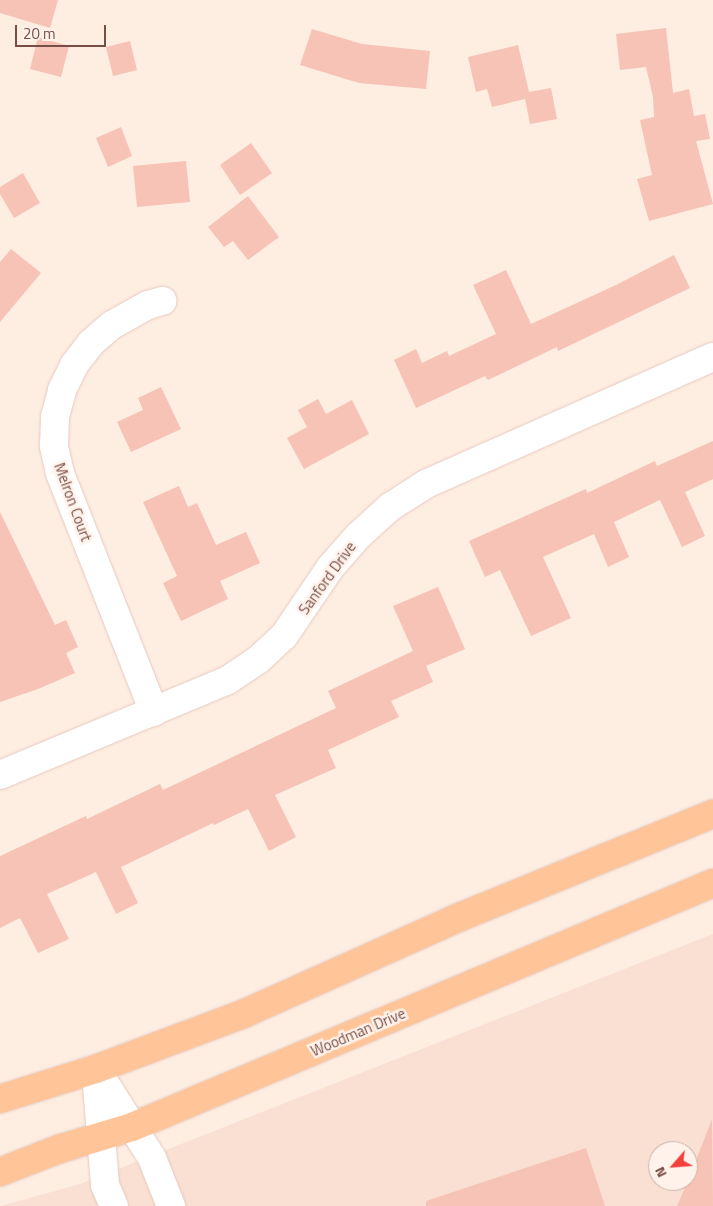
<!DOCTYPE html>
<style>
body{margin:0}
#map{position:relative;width:713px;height:1206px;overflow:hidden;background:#feede1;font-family:"Titillium Web",sans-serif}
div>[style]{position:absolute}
.residential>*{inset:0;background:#f9e0d2}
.building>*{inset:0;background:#f6c3b6}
.roads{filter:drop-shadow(0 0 1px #e5c9bf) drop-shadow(0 0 1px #e5c9bf)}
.street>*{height:28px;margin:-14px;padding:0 14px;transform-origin:14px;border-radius:14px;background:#fff}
.primary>*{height:28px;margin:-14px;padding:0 14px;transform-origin:14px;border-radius:14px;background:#ffc498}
span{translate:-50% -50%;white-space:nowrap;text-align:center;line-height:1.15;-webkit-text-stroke:5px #fff2ea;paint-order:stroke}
.street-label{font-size:15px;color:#784d46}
.north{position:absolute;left:648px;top:1141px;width:50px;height:50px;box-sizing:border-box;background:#fff2ea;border:1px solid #c9b0a8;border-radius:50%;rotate:243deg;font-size:14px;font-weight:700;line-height:20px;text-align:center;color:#784d46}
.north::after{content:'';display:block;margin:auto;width:18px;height:22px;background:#f43f3b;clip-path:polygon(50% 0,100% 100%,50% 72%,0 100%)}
.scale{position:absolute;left:15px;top:25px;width:91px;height:22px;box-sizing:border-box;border:2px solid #784d46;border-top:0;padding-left:6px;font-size:15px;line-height:18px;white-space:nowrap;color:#784d46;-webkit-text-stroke:4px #fff2ea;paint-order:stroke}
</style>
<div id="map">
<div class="residential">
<div style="clip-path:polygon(evenodd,713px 934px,713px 1206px,1px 1206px,80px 1184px,713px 934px,658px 1151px,688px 1151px,688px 1181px,658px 1181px,658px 1151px)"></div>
</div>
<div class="building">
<div style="clip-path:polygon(0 0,58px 0,50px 28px,0 13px)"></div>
<div style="clip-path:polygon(666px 28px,673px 93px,689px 89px,694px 116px,705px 114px,710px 139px,696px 141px,713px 204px,649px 221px,637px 179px,652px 175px,640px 120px,654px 117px,653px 97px,646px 67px,620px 70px,616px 34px)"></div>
<div style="clip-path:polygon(312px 29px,362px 44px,430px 51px,426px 89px,359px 83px,300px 65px)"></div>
<div style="clip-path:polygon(38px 37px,69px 46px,61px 77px,30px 69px)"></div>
<div style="clip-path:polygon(130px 41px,137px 70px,113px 76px,106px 47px)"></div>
<div style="clip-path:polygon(518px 45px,529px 92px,551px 88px,557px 119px,530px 124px,525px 99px,492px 107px,487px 89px,476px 92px,468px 57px)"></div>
<div style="clip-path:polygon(121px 127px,132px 156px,108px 167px,96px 138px)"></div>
<div style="clip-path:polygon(251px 143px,272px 173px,240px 195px,220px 165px)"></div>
<div style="clip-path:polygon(186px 161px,190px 202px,137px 207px,133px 166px)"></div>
<div style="clip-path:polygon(23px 173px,40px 203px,14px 218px,0 194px,0 187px)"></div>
<div style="clip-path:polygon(248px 196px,279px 237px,248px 260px,233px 241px,224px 247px,208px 227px)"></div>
<div style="clip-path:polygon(11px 249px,41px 273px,0 322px,0 262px)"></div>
<div style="clip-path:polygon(674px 255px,690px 288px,558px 351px,557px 347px,488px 380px,485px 376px,416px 408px,394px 360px,416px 349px,422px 363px,447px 351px,449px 356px,496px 334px,473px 285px,506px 270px,531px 324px,616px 285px)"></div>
<div style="clip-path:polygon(161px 387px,181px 429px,131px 452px,117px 422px,143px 410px,138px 398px)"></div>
<div style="clip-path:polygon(318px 399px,326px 414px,352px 400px,369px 434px,304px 469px,287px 438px,307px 427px,298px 410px)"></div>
<div style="clip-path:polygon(713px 441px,713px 479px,685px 492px,705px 536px,682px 547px,660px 500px,614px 522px,629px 557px,608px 567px,594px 534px,543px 557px,571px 618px,531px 636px,500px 570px,485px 577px,469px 541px,586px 489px,587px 493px,655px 461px,657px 466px)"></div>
<div style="clip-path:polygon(179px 486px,188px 507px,197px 503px,216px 545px,246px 532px,260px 563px,220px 581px,228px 599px,181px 621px,163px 583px,177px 576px,143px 502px)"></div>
<div style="clip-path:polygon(0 512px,55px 625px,66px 620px,78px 647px,66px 653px,75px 673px,38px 689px,0 702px)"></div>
<div style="clip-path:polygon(438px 587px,465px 649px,426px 666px,433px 682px,391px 701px,399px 717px,328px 750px,336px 768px,275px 795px,296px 837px,269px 851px,248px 809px,214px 825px,213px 823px,121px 867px,138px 903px,116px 914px,96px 872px,47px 894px,69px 939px,38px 953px,20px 918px,0 928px,0 856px,86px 816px,87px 819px,160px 784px,163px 790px,336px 708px,328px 691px,413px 651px,393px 606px)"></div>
<div style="clip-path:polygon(712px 1119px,713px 1206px,677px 1206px,688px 1181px)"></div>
<div style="clip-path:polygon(586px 1148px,605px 1206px,426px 1206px,426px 1201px)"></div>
</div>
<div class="roads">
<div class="street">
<div style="left:154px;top:712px;width:257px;rotate:-111.5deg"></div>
<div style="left:60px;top:473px;width:28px;rotate:-103deg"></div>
<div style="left:54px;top:446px;width:29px;rotate:-88deg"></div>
<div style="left:55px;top:417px;width:28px;rotate:-75deg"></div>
<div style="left:62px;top:390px;width:28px;rotate:-64deg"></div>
<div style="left:74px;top:365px;width:28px;rotate:-52deg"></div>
<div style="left:91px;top:343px;width:28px;rotate:-41deg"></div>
<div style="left:112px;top:325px;width:41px;rotate:-29.1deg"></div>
<div style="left:148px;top:305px;width:15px;rotate:-16deg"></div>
<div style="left:0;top:775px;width:247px;rotate:-22.6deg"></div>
<div style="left:228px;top:680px;width:36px;rotate:-34deg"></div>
<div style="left:258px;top:660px;width:35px;rotate:-43deg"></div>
<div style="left:284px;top:636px;width:82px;rotate:-55.9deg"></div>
<div style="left:330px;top:568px;width:43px;rotate:-48.8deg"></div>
<div style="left:358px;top:536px;width:43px;rotate:-42.2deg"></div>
<div style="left:390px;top:507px;width:43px;rotate:-32.6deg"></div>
<div style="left:426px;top:484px;width:314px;rotate:-23.9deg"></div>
<div style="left:96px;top:1069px;width:105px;rotate:57.8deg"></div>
<div style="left:152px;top:1158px;width:52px;rotate:68.4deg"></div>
<div style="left:96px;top:1073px;width:112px;rotate:85.4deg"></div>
<div style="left:105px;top:1185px;width:23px;rotate:67deg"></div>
</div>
<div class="primary">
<div style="left:0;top:1099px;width:101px;rotate:-17.4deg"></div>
<div style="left:96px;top:1069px;width:157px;rotate:-20.5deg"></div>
<div style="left:243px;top:1014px;width:238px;rotate:-24.1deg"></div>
<div style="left:460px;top:917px;width:273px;rotate:-22.2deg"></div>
<div style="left:0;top:1172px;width:63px;rotate:-21.3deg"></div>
<div style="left:59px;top:1149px;width:76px;rotate:-16.8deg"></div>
<div style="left:132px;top:1127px;width:630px;rotate:-22.78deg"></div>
</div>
</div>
<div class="street-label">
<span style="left:73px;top:502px;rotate:70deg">Melron Court</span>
<span style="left:327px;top:578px;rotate:-54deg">Sanford Drive</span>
<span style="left:358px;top:1032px;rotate:-23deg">Woodman Drive</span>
</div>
<div class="north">N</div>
<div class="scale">20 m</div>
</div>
